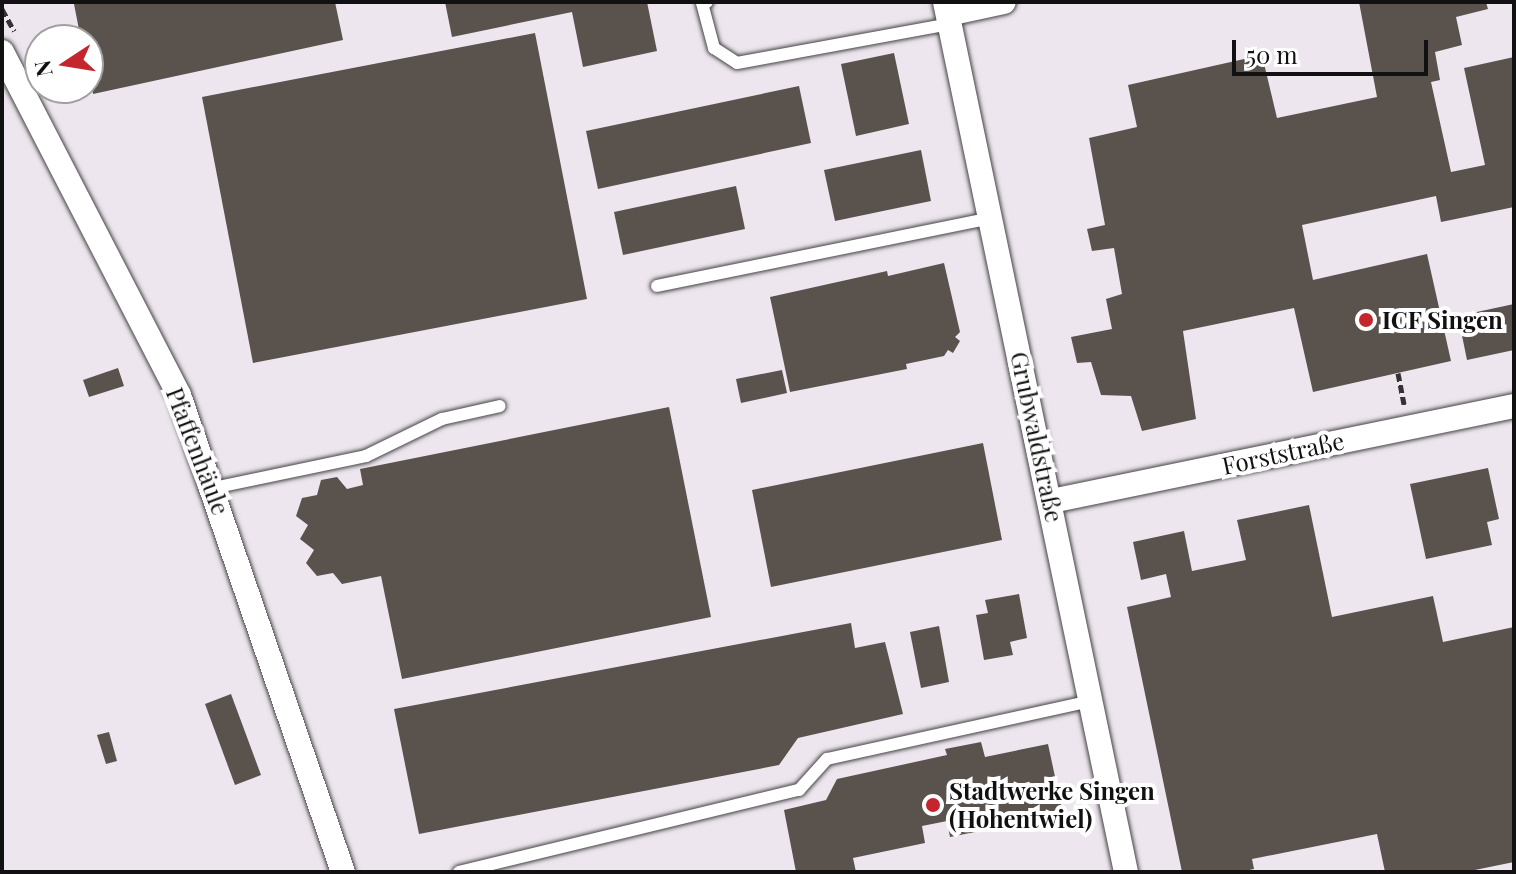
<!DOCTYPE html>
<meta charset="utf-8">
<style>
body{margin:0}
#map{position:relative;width:1516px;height:874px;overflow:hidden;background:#fffdf5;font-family:"Playfair Display",serif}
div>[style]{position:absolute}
.industrial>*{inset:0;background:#eee6ef}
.building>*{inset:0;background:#5a524d}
.path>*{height:5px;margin-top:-2.5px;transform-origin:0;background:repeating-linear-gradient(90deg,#333 0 8px,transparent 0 12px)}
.roads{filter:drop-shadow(0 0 2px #444) drop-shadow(0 0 2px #444)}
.lane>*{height:12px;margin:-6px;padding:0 6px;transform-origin:6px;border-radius:6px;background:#fff}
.street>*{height:24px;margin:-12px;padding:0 12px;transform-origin:12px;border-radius:12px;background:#fff}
.dots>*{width:22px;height:22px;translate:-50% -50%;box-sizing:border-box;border:4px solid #fff;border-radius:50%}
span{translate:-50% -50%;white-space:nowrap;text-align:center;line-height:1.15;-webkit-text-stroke:8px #fff;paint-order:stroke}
.poi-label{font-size:24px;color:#111;font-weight:700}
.left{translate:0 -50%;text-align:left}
.street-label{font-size:24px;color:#111}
.frame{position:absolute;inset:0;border:4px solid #111;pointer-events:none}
.north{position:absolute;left:24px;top:24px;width:80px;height:80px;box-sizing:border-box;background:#fff;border:2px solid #a0a0a0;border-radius:50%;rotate:258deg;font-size:22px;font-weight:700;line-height:32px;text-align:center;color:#111}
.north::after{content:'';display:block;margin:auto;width:28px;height:36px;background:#c4262e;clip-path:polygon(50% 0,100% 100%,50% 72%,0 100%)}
.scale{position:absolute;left:1232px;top:40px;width:196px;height:36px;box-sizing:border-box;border:4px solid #111;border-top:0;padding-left:10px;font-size:24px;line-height:28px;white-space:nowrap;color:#111;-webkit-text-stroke:6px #fff;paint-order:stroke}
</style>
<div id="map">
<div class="industrial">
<div style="clip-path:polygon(evenodd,2px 2px,1514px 2px,1514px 872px,2px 872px,2px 2px,40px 40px,88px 40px,88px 88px,40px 88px,40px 40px)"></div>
</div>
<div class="building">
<div style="clip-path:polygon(85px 2px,335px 2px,343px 40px,93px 94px,88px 40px,81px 40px,74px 4px)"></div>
<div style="clip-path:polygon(445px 2px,647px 2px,657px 51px,583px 67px,572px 12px,452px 37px)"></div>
<div style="clip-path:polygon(1359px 2px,1486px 2px,1488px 9px,1456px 17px,1462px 45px,1435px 52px,1440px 80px,1431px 82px,1451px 172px,1485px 165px,1464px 68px,1514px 57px,1514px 207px,1441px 222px,1436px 196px,1302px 225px,1313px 280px,1427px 254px,1451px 361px,1313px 392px,1294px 308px,1183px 331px,1196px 419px,1142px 431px,1131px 396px,1101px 395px,1091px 362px,1077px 363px,1071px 337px,1112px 329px,1106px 299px,1122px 294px,1114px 248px,1092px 251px,1087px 229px,1105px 225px,1089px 138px,1137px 127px,1128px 85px,1262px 55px,1277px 118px,1377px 97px)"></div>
<div style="clip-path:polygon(535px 33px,587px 299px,253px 363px,202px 97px)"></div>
<div style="clip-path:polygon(894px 53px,909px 124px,856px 136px,841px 64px)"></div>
<div style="clip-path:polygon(799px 86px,811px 143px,598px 189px,586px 131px)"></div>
<div style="clip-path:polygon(921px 150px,931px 201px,835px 221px,824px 170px)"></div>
<div style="clip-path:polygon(736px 186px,745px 229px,623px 255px,614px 212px)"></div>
<div style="clip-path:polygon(944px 263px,960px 332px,955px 337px,960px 341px,953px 353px,948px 350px,944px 356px,906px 364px,907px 369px,790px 392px,770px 297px,887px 271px,888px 276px)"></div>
<div style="clip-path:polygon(1514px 304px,1514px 350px,1467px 360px,1458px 316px)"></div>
<div style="clip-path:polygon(118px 368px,124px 386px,89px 397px,83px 380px)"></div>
<div style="clip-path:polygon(782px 370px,787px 393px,741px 403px,736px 379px)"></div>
<div style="clip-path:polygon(669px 407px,711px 617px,402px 679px,381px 576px,342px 584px,333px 573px,317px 576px,306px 563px,314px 550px,300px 539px,308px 525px,296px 516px,302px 498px,317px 495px,321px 480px,337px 477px,347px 489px,363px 485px,360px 469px)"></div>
<div style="clip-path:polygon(983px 443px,1002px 540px,771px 587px,752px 490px)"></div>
<div style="clip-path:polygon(1488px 468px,1499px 519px,1487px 522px,1492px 545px,1426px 559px,1410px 484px)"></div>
<div style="clip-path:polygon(1309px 505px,1332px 617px,1433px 596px,1443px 642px,1514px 627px,1514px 862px,1465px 872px,1385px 872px,1377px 834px,1252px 859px,1254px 869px,1239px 872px,1182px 872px,1127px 607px,1171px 597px,1166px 574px,1141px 580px,1133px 542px,1184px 531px,1192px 571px,1246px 560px,1237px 520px)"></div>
<div style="clip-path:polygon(1019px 594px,1027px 638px,1010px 642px,1013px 655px,984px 660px,976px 615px,988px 613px,985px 600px)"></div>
<div style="clip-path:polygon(851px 623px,855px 648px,885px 642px,903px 714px,798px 738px,779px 765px,419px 834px,394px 709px)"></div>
<div style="clip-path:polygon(939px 626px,949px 682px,921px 688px,910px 632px)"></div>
<div style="clip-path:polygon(231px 694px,261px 775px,235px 785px,205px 704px)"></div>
<div style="clip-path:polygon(109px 732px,117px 761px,106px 764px,97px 735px)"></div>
<div style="clip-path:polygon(981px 742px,985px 757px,1048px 744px,1063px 814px,950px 837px,947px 821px,922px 826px,925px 843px,853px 858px,856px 872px,796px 872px,784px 810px,826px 800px,837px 779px,947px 755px,945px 749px)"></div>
</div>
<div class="path">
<div style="left:2px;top:9px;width:25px;rotate:61deg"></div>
<div style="left:1398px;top:373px;width:32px;rotate:79deg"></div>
</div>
<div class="roads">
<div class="lane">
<div style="left:707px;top:2px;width:5px;rotate:169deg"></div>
<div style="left:702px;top:3px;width:47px;rotate:75.1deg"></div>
<div style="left:714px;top:48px;width:27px;rotate:33deg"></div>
<div style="left:737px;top:63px;width:217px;rotate:-10.4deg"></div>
<div style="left:657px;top:286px;width:341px;rotate:-11.5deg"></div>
<div style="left:213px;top:488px;width:156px;rotate:-11.8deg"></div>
<div style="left:366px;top:456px;width:85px;rotate:-26deg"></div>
<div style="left:442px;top:419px;width:59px;rotate:-12.6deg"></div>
<div style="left:459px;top:872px;width:350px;rotate:-13.6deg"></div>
<div style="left:799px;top:790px;width:42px;rotate:-47.9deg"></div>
<div style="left:827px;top:759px;width:269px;rotate:-12.4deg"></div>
</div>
<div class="street">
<div style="left:945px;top:2px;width:889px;rotate:78.25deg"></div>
<div style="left:948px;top:14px;width:57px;rotate:-12.1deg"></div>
<div style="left:2px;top:52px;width:386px;rotate:62.7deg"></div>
<div style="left:179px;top:395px;width:504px;rotate:71.03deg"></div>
<div style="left:1051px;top:501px;width:473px;rotate:-11.6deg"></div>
</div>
</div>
<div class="dots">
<div style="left:1366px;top:320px;background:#c4262e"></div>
<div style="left:933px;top:805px;background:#c4262e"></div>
</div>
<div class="poi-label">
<span class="left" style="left:1382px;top:320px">ICF Singen</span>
<span class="left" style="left:949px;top:805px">Stadtwerke Singen<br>(Hohentwiel)</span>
</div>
<div class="street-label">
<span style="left:1037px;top:437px;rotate:78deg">Grubwaldstraße</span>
<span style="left:198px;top:451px;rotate:69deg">Pfaffenhäule</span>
<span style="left:1283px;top:453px;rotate:-12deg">Forststraße</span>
</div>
<div class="frame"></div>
<div class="north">N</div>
<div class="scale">50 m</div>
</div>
